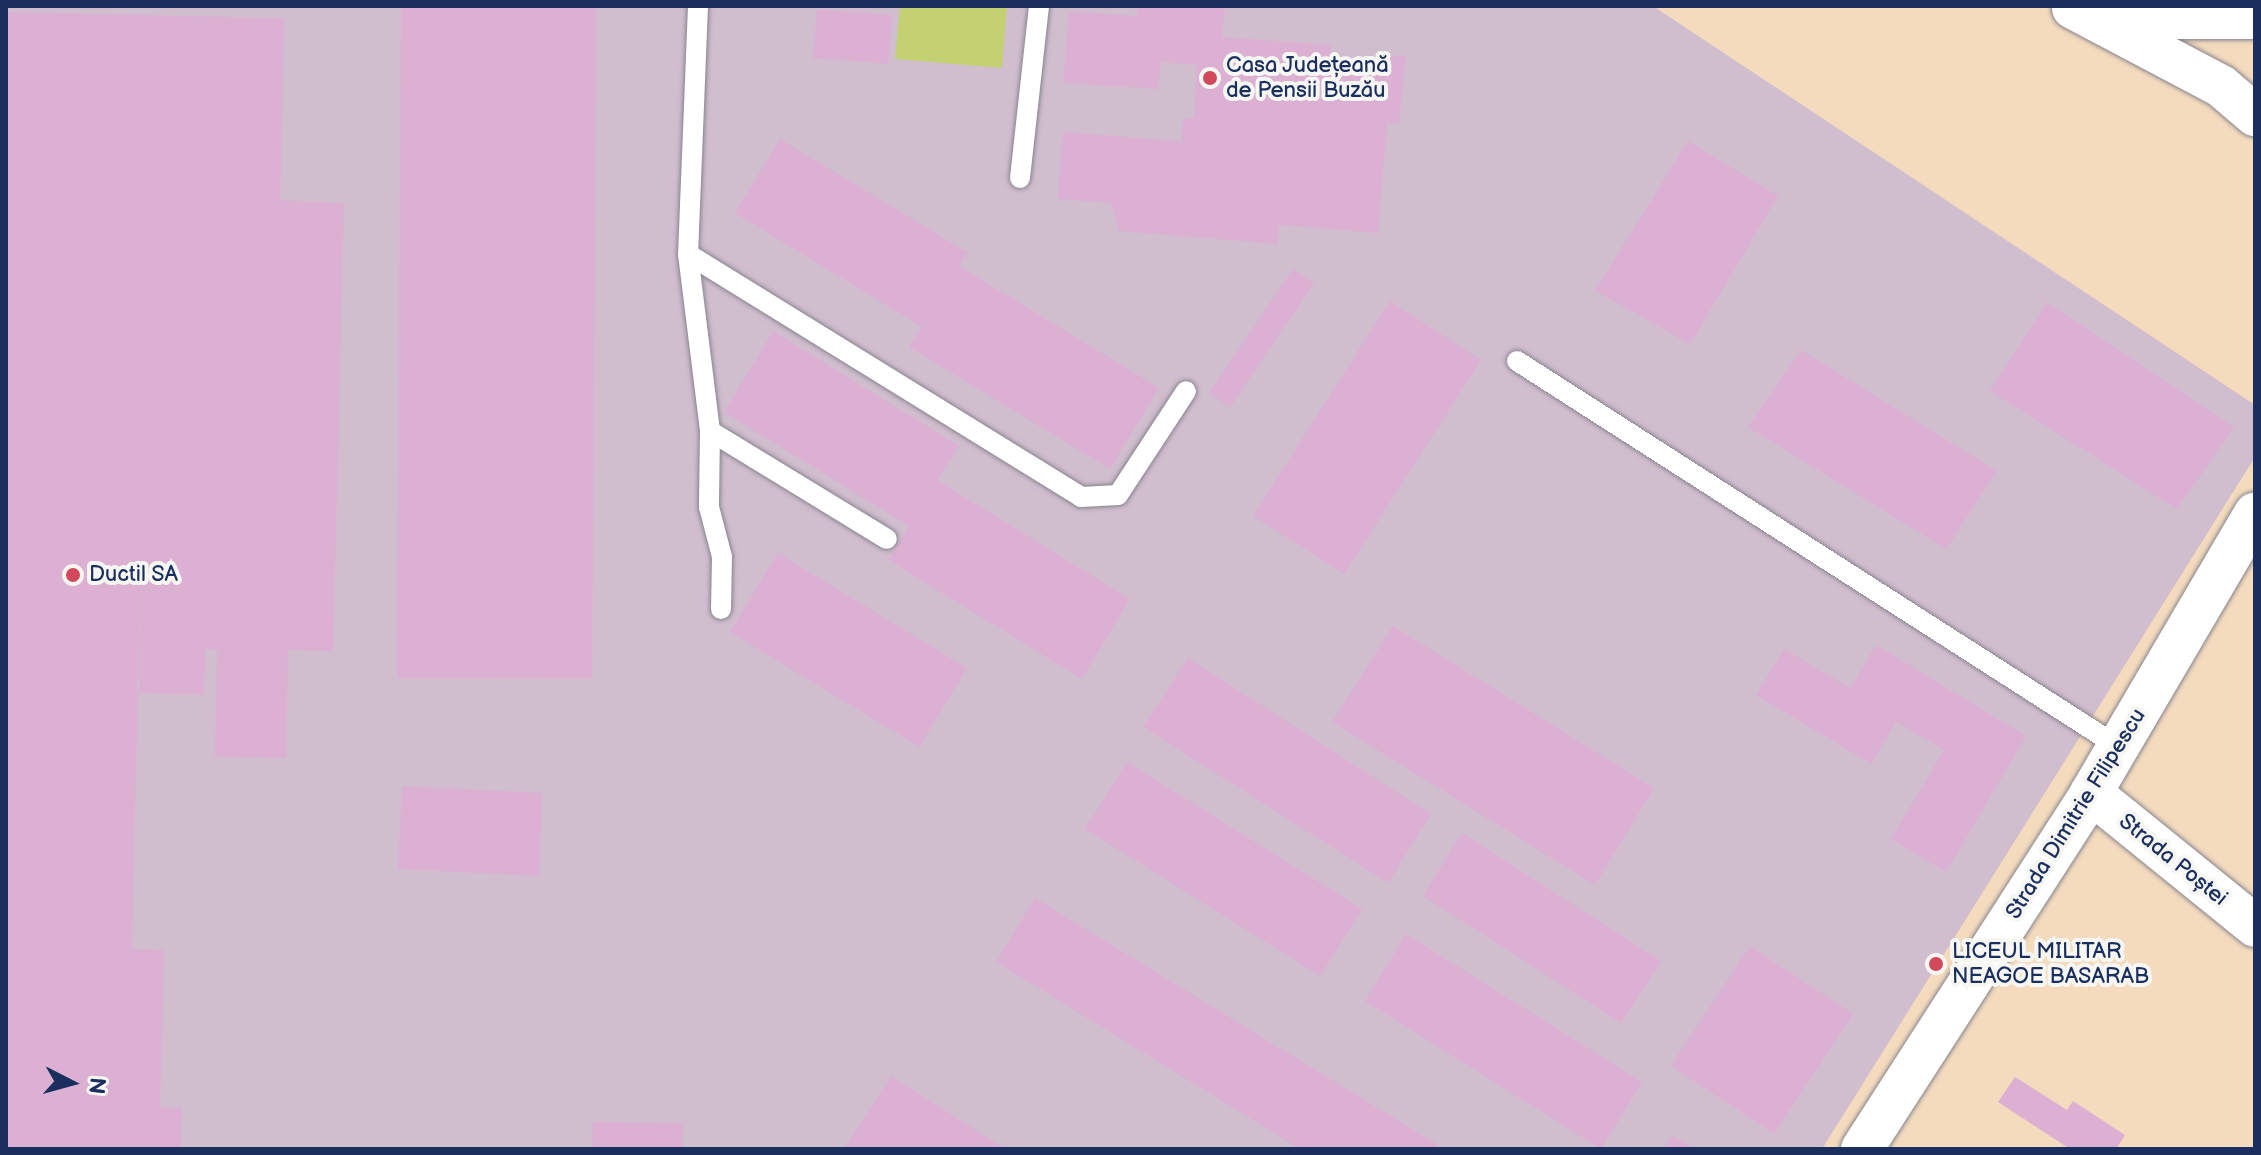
<!DOCTYPE html>
<meta charset="utf-8">
<style>
body{margin:0}
#map{position:relative;width:2261px;height:1155px;overflow:hidden;background:#f4dbbe;font-family:"Balsamiq Sans",sans-serif}
div>[style]{position:absolute}
.industrial>*{inset:0;background:#d0bdce}
.green>*{inset:0;background:#c4d172}
.building>*{inset:0;background:#dbb0d2}
.roads{filter:drop-shadow(0 0 2px #88858e) drop-shadow(0 0 2px #88858e)}
.lane>*{height:20px;margin:-10px;padding:0 10px;transform-origin:10px;border-radius:10px;background:#fff}
.street>*{height:42px;margin:-21px;padding:0 21px;transform-origin:21px;border-radius:21px;background:#fff}
.primary>*{height:44px;margin:-22px;padding:0 22px;transform-origin:22px;border-radius:22px;background:#fff}
.dots>*{width:22px;height:22px;translate:-50% -50%;box-sizing:border-box;border:4px solid #f6f6f2;border-radius:50%}
span{translate:-50% -50%;white-space:nowrap;text-align:center;line-height:1.15;-webkit-text-stroke:8px #f6f6f2;paint-order:stroke}
.poi-label{font-size:22px;color:#1b2f5e}
.left{translate:0 -50%;text-align:left}
.street-label{font-size:22px;color:#1b2f5e}
.frame{position:absolute;inset:0;border:8px solid #1b2f5e;pointer-events:none}
.north{position:absolute;left:32px;top:1043px;width:80px;height:80px;-webkit-text-stroke:6px #f6f6f2;paint-order:stroke;rotate:96deg;font-size:22px;font-weight:700;line-height:32px;text-align:center;color:#1b2f5e}
.north::after{content:'';display:block;margin:auto;width:28px;height:36px;background:#1b2f5e;clip-path:polygon(50% 0,100% 100%,50% 72%,0 100%)}
</style>
<div id="map">
<div class="industrial">
<div style="clip-path:polygon(6px 6px,1653px 6px,2255px 405px,2255px 457px,1822px 1149px,6px 1149px)"></div>
</div>
<div class="green">
<div style="clip-path:polygon(900px 6px,1007px 6px,1002px 68px,895px 59px)"></div>
</div>
<div class="building">
<div style="clip-path:polygon(401px 6px,596px 7px,592px 679px,397px 678px)"></div>
<div style="clip-path:polygon(1137px 6px,1225px 7px,1222px 37px,1331px 45px,1330px 58px,1405px 56px,1399px 124px,1387px 123px,1378px 233px,1279px 225px,1278px 244px,1119px 231px,1111px 203px,1058px 199px,1063px 132px,1182px 141px,1183px 119px,1194px 117px,1197px 65px,1161px 62px,1158px 89px,1063px 83px,1069px 11px,1137px 16px)"></div>
<div style="clip-path:polygon(817px 9px,892px 15px,888px 64px,813px 58px)"></div>
<div style="clip-path:polygon(6px 12px,284px 18px,280px 200px,344px 203px,333px 651px,288px 650px,286px 758px,215px 757px,217px 650px,205px 649px,204px 695px,139px 693px,141px 539px,132px 949px,164px 950px,160px 1107px,182px 1108px,181px 1149px,6px 1149px)"></div>
<div style="clip-path:polygon(780px 139px,967px 252px,959px 266px,1159px 388px,1110px 469px,909px 347px,922px 327px,735px 213px)"></div>
<div style="clip-path:polygon(1688px 141px,1778px 196px,1690px 344px,1595px 291px)"></div>
<div style="clip-path:polygon(1293px 269px,1314px 283px,1230px 407px,1209px 393px)"></div>
<div style="clip-path:polygon(1390px 301px,1481px 360px,1344px 574px,1253px 516px)"></div>
<div style="clip-path:polygon(2047px 302px,2234px 427px,2177px 509px,1990px 391px)"></div>
<div style="clip-path:polygon(773px 331px,959px 446px,937px 480px,1130px 599px,1082px 679px,888px 560px,909px 526px,724px 412px)"></div>
<div style="clip-path:polygon(1801px 350px,1997px 471px,1946px 549px,1748px 427px)"></div>
<div style="clip-path:polygon(778px 553px,967px 668px,919px 747px,730px 632px)"></div>
<div style="clip-path:polygon(1393px 626px,1654px 788px,1595px 885px,1332px 722px)"></div>
<div style="clip-path:polygon(1876px 645px,2026px 736px,1946px 872px,1891px 839px,1944px 750px,1896px 722px,1871px 764px,1756px 695px,1784px 649px,1850px 688px)"></div>
<div style="clip-path:polygon(1188px 658px,1431px 814px,1388px 883px,1143px 727px)"></div>
<div style="clip-path:polygon(1127px 762px,1362px 909px,1320px 976px,1085px 829px)"></div>
<div style="clip-path:polygon(402px 786px,542px 793px,539px 876px,398px 869px)"></div>
<div style="clip-path:polygon(1462px 833px,1661px 961px,1621px 1023px,1423px 896px)"></div>
<div style="clip-path:polygon(1035px 898px,1438px 1145px,1436px 1149px,1300px 1149px,996px 962px)"></div>
<div style="clip-path:polygon(1406px 934px,1642px 1082px,1601px 1149px,1365px 1001px)"></div>
<div style="clip-path:polygon(1750px 946px,1853px 1014px,1774px 1134px,1671px 1066px)"></div>
<div style="clip-path:polygon(891px 1076px,1005px 1149px,844px 1149px)"></div>
<div style="clip-path:polygon(2015px 1077px,2067px 1110px,2073px 1101px,2125px 1135px,2116px 1149px,2070px 1149px,1998px 1102px)"></div>
<div style="clip-path:polygon(593px 1122px,683px 1123px,682px 1149px,592px 1149px)"></div>
<div style="clip-path:polygon(1672px 1135px,1694px 1149px,1663px 1149px)"></div>
</div>
<div class="roads">
<div class="lane">
<div style="left:698px;top:6px;width:248px;rotate:92.3deg"></div>
<div style="left:688px;top:254px;width:178px;rotate:82.9deg"></div>
<div style="left:710px;top:431px;width:76px;rotate:90.8deg"></div>
<div style="left:709px;top:507px;width:52px;rotate:75.4deg"></div>
<div style="left:722px;top:557px;width:52px;rotate:91.1deg"></div>
<div style="left:1020px;top:178px;width:173px;rotate:-83.7deg"></div>
<div style="left:688px;top:254px;width:462px;rotate:31.7deg"></div>
<div style="left:1081px;top:497px;width:37px;rotate:-3deg"></div>
<div style="left:1118px;top:495px;width:124px;rotate:-56.8deg"></div>
<div style="left:1517px;top:361px;width:715px;rotate:32.67deg"></div>
<div style="left:710px;top:431px;width:207px;rotate:31.4deg"></div>
</div>
<div class="street">
<div style="left:2073px;top:8px;width:167px;rotate:27.8deg"></div>
<div style="left:2221px;top:86px;width:45px;rotate:40.5deg"></div>
<div style="left:2091px;top:793px;width:211px;rotate:39deg"></div>
<div style="left:1862px;top:1149px;width:423px;rotate:-57.2deg"></div>
<div style="left:2091px;top:793px;width:324px;rotate:-59.6deg"></div>
</div>
<div class="primary">
<div style="left:2077px;top:6px;width:74px;rotate:8.6deg"></div>
<div style="left:2150px;top:17px;width:105px"></div>
</div>
</div>
<div class="dots">
<div style="left:1210px;top:78px;background:#d1495b"></div>
<div style="left:73px;top:575px;background:#d1495b"></div>
<div style="left:1936px;top:964px;background:#d1495b"></div>
</div>
<div class="poi-label">
<span class="left" style="left:1226px;top:78px">Casa Județeană<br>de Pensii Buzău</span>
<span class="left" style="left:89px;top:575px">Ductil SA</span>
<span class="left" style="left:1952px;top:964px">LICEUL MILITAR<br>NEAGOE BASARAB</span>
</div>
<div class="street-label">
<span style="left:2076px;top:814px;rotate:-58deg">Strada Dimitrie Filipescu</span>
<span style="left:2173px;top:860px;rotate:39deg">Strada Poștei</span>
</div>
<div class="frame"></div>
<div class="north">N</div>
</div>
